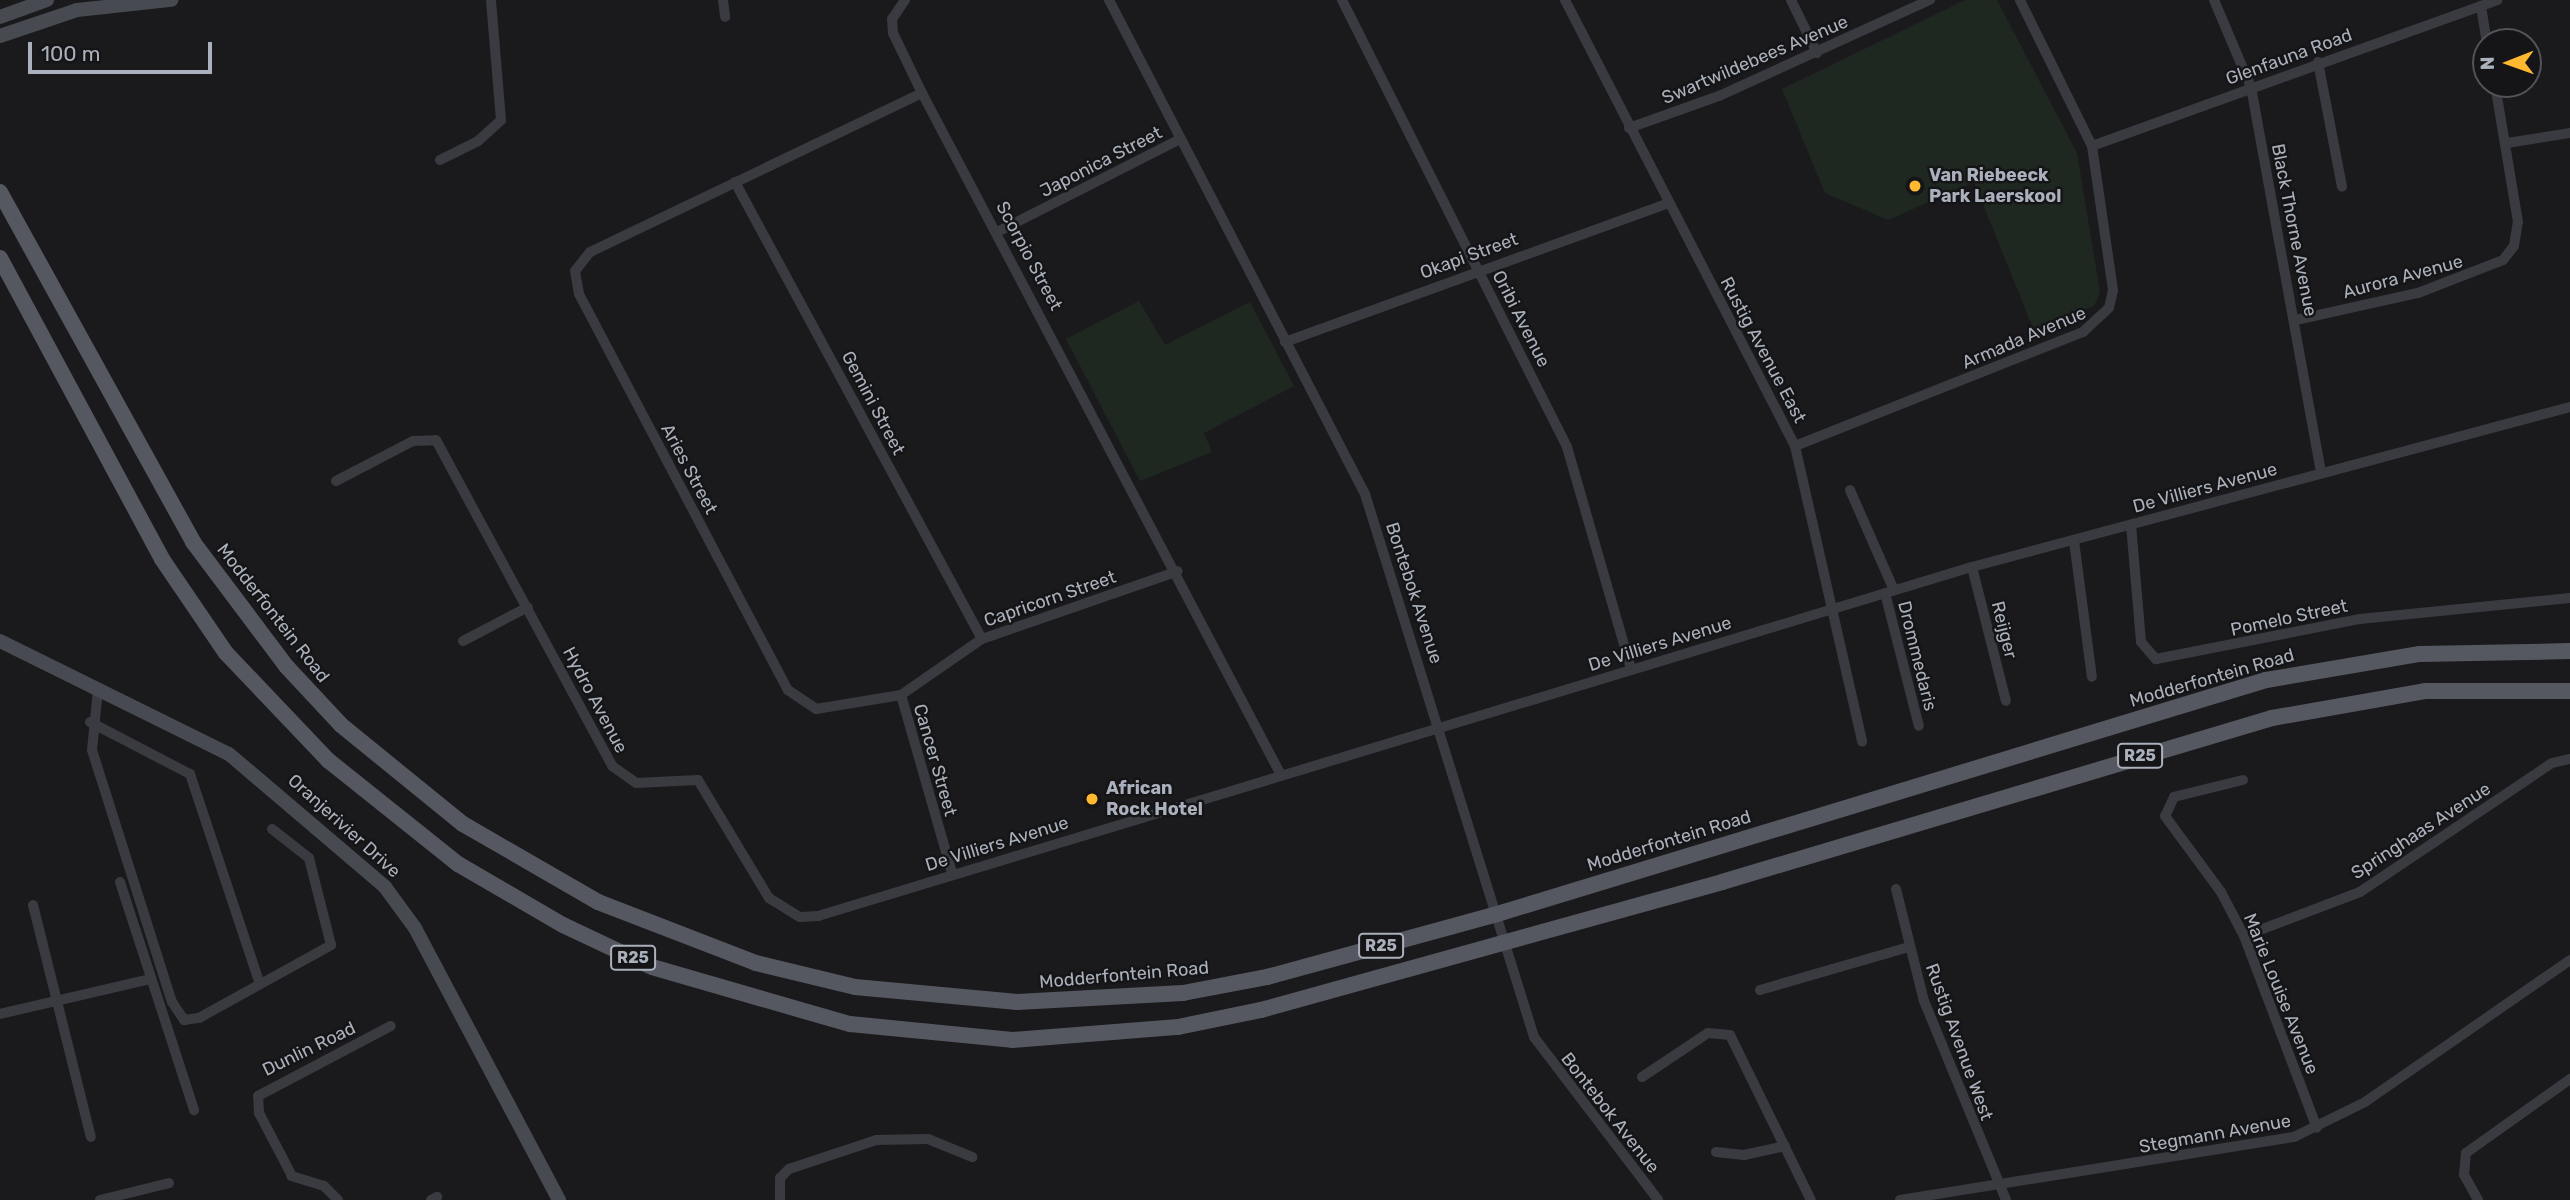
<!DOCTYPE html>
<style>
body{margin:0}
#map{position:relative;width:2570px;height:1200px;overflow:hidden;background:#1a1a1c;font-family:Rubik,sans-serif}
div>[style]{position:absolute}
.green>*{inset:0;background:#1f2820}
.street>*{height:10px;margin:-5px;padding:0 5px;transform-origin:5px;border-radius:5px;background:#3a3b41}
.secondary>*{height:14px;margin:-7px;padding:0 7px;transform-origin:7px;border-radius:7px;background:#484a52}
.primary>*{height:16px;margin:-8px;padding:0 8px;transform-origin:8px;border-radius:8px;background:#565861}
.dots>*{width:19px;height:19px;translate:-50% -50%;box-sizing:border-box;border:4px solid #151517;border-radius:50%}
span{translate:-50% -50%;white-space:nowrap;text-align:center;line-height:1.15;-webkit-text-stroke:5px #151517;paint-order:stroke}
.shield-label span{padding:2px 5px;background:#151517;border:2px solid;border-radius:5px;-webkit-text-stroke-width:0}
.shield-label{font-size:16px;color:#abb1bc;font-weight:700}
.street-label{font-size:18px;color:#abb1bc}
.poi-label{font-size:18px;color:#abb1bc;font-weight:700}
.left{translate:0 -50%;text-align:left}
.north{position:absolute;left:2472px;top:28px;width:70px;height:70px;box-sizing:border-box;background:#151517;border:2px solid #515359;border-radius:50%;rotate:269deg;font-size:19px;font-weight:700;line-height:28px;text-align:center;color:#abb1bc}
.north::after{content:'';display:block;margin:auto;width:24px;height:32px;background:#feb930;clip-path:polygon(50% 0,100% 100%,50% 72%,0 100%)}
.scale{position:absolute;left:28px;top:42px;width:184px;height:32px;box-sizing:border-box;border:4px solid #abb1bc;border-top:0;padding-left:9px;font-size:21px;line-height:24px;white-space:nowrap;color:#abb1bc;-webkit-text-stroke:5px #151517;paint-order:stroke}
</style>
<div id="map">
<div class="green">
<div style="clip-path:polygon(1965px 0,1997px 0,2077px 153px,2100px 292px,2094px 306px,2033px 328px,1974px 182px,1888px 220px,1825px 193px,1782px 89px)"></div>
<div style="clip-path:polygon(1139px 301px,1165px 345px,1250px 302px,1294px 386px,1204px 433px,1212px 452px,1140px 481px,1066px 339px)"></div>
</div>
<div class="street">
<div style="left:723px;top:0;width:17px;rotate:83deg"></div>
<div style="left:905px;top:0;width:23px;rotate:124deg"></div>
<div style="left:892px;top:19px;width:14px;rotate:86deg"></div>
<div style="left:893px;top:33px;width:67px;rotate:64.2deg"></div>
<div style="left:922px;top:93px;width:771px;rotate:62.24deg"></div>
<div style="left:1109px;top:0;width:556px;rotate:62.61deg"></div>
<div style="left:1365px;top:494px;width:569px;rotate:72.71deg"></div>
<div style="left:1534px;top:1037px;width:205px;rotate:52.7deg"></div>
<div style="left:1342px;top:0;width:500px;rotate:63.28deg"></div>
<div style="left:1567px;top:447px;width:231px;rotate:73.9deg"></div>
<div style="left:1565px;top:0;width:502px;rotate:62.72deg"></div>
<div style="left:1795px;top:446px;width:303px;rotate:77.2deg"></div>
<div style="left:1791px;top:0;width:59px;rotate:63.9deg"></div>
<div style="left:2214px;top:0;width:95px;rotate:67deg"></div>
<div style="left:2251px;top:87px;width:392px;rotate:79.7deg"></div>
<div style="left:2481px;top:6px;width:36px;rotate:81deg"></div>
<div style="left:2318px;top:62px;width:127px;rotate:79.1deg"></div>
<div style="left:922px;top:93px;width:368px;rotate:154.4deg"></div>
<div style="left:590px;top:252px;width:24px;rotate:128deg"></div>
<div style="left:575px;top:271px;width:23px;rotate:80deg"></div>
<div style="left:579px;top:294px;width:448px;rotate:62.2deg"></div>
<div style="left:788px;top:690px;width:34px;rotate:34deg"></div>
<div style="left:816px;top:709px;width:86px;rotate:-9.4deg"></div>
<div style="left:901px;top:695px;width:98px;rotate:-34.7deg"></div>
<div style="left:982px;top:639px;width:207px;rotate:-19.1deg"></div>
<div style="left:1629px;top:128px;width:96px;rotate:-19.6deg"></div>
<div style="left:1719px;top:96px;width:232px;rotate:-24.5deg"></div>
<div style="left:2507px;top:143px;width:64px;rotate:-9deg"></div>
<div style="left:2092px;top:146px;width:431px;rotate:-19.8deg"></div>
<div style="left:440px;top:160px;width:42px;rotate:-26.6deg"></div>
<div style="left:478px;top:141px;width:31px;rotate:-42deg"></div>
<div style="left:501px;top:120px;width:120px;rotate:-94.8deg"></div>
<div style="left:735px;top:182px;width:519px;rotate:61.61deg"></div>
<div style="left:999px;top:231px;width:203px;rotate:-26.9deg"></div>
<div style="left:2296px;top:320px;width:125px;rotate:-12.5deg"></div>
<div style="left:2418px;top:293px;width:91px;rotate:-21.2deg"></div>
<div style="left:2503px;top:260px;width:18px;rotate:-52deg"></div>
<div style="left:2514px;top:246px;width:24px;rotate:-81deg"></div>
<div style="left:2518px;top:222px;width:140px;rotate:-99.5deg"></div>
<div style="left:1285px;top:342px;width:405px;rotate:-19.9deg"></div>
<div style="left:1795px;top:446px;width:310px;rotate:-21.6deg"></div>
<div style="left:2083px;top:332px;width:35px;rotate:-43deg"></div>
<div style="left:2109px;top:308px;width:18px;rotate:-77deg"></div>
<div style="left:2113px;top:290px;width:146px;rotate:-98.3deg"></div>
<div style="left:2092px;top:146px;width:163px;rotate:-116.3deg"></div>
<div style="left:336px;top:481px;width:87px;rotate:-27.5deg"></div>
<div style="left:413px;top:441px;width:23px;rotate:-2deg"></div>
<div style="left:436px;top:440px;width:370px;rotate:61.6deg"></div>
<div style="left:612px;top:766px;width:29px;rotate:35deg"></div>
<div style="left:636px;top:783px;width:62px;rotate:-2.8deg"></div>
<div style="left:698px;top:780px;width:138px;rotate:59deg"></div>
<div style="left:769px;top:898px;width:36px;rotate:32deg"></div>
<div style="left:800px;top:917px;width:18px;rotate:-3deg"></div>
<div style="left:818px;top:916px;width:1206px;rotate:-16.83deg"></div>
<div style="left:1972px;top:567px;width:619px;rotate:-14.98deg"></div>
<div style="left:1850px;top:490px;width:109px;rotate:66.3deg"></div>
<div style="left:2131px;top:525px;width:117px;rotate:85.1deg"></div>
<div style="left:2141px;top:642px;width:23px;rotate:49deg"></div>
<div style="left:2156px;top:659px;width:208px;rotate:-11.1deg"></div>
<div style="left:2360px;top:619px;width:211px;rotate:-5.7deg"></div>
<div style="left:2074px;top:541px;width:137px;rotate:82.5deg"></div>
<div style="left:1972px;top:567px;width:138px;rotate:75.8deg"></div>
<div style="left:1885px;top:593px;width:137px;rotate:75.7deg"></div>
<div style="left:463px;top:641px;width:73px;rotate:-27.6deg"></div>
<div style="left:98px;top:689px;width:61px;rotate:95.6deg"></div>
<div style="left:92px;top:750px;width:264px;rotate:72.4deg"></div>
<div style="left:172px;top:1002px;width:22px;rotate:56deg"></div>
<div style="left:184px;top:1020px;width:15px;rotate:-8deg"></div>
<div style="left:199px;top:1018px;width:151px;rotate:-28.9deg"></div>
<div style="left:331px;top:945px;width:90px;rotate:-104.2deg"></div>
<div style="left:309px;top:858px;width:47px;rotate:-141.9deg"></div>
<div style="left:901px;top:695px;width:185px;rotate:74deg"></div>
<div style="left:90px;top:722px;width:113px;rotate:27.5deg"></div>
<div style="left:190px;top:774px;width:221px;rotate:71.6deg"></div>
<div style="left:2243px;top:780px;width:71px;rotate:166.2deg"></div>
<div style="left:2174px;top:797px;width:21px;rotate:115deg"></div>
<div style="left:2165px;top:816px;width:94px;rotate:53.6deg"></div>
<div style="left:2221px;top:892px;width:50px;rotate:62.4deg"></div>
<div style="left:2244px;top:936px;width:205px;rotate:69.2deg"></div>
<div style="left:120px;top:882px;width:240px;rotate:72deg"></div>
<div style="left:1896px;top:889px;width:115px;rotate:76deg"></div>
<div style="left:1924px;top:1001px;width:215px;rotate:67.6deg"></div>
<div style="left:33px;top:905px;width:239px;rotate:76deg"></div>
<div style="left:2244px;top:936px;width:124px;rotate:-20.8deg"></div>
<div style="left:2360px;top:892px;width:231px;rotate:-33.9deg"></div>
<div style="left:2552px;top:763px;width:18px;rotate:-13deg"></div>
<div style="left:1760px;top:990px;width:155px;rotate:-16.1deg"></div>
<div style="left:0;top:1014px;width:155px;rotate:-13.1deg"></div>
<div style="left:1642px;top:1077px;width:79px;rotate:-33.7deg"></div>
<div style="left:1708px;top:1033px;width:22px;rotate:5deg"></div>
<div style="left:1730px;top:1035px;width:184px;rotate:63.9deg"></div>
<div style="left:1716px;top:1152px;width:28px;rotate:6deg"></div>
<div style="left:1744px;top:1155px;width:42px;rotate:-12.4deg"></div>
<div style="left:100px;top:1200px;width:71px;rotate:-13.8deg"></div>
<div style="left:338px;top:1200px;width:20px;rotate:-135deg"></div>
<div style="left:324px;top:1186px;width:34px;rotate:-163deg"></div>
<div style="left:292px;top:1176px;width:71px;rotate:-117.6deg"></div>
<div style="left:259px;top:1113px;width:17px;rotate:-93deg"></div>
<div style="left:258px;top:1096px;width:150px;rotate:-27.8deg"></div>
<div style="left:431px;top:1200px;width:7px;rotate:-27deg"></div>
<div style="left:780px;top:1200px;width:22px;rotate:-90deg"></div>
<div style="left:780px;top:1178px;width:13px;rotate:-45deg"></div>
<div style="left:789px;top:1169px;width:92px;rotate:-18.4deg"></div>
<div style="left:876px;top:1140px;width:52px;rotate:-1.1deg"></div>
<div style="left:928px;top:1139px;width:48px;rotate:22.2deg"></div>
<div style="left:1900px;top:1200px;width:399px;rotate:-9.1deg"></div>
<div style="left:2294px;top:1137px;width:79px;rotate:-26.2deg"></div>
<div style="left:2365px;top:1102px;width:249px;rotate:-34.7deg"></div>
<div style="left:2478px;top:1200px;width:29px;rotate:-119deg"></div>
<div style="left:2464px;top:1175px;width:22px;rotate:-85deg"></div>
<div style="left:2466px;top:1153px;width:128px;rotate:-35.4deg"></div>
</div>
<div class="secondary">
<div style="left:0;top:17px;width:50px;rotate:-19.9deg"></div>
<div style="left:0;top:36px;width:81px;rotate:-18.7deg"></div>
<div style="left:77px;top:10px;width:95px;rotate:-6.1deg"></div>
<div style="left:0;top:641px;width:255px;rotate:26.3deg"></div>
<div style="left:229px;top:754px;width:205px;rotate:40.4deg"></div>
<div style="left:385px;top:887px;width:51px;rotate:53.8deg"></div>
<div style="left:415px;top:928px;width:308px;rotate:62.1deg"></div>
</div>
<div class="primary">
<div style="left:0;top:192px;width:400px;rotate:61.1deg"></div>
<div style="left:193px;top:542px;width:156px;rotate:53.1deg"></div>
<div style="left:287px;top:667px;width:79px;rotate:47deg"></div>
<div style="left:341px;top:725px;width:157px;rotate:39.1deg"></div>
<div style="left:463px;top:824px;width:156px;rotate:30deg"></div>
<div style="left:598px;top:902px;width:169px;rotate:21.1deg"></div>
<div style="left:756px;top:963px;width:102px;rotate:13.6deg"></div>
<div style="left:855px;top:987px;width:163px;rotate:5.3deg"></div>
<div style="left:1017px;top:1002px;width:166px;rotate:-3.1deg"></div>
<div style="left:1183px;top:993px;width:86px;rotate:-10.8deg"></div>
<div style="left:1267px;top:977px;width:235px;rotate:-15.3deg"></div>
<div style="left:1494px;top:915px;width:807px;rotate:-16.93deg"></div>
<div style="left:2266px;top:680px;width:156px;rotate:-9.6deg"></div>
<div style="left:2420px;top:654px;width:150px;rotate:-1.1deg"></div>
<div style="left:0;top:258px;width:342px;rotate:61.7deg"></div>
<div style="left:162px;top:559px;width:114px;rotate:55.8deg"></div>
<div style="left:226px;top:653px;width:149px;rotate:46.4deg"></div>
<div style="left:329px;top:761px;width:165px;rotate:38.6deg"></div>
<div style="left:458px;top:864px;width:121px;rotate:30.2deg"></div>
<div style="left:563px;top:925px;width:98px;rotate:25.3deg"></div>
<div style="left:652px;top:967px;width:206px;rotate:16.1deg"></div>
<div style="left:850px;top:1024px;width:163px;rotate:5.6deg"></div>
<div style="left:1012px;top:1040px;width:167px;rotate:-4.5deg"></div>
<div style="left:1178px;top:1027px;width:85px;rotate:-11.6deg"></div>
<div style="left:1261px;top:1010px;width:478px;rotate:-15.5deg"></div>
<div style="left:1722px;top:882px;width:574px;rotate:-16.6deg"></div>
<div style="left:2272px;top:718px;width:155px;rotate:-10deg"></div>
<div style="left:2425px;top:691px;width:145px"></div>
</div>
<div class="dots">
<div style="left:1915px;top:186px;background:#feb930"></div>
<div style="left:1092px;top:799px;background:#feb930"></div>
</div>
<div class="shield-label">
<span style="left:2140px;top:756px">R25</span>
<span style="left:1381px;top:946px">R25</span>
<span style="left:633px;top:958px">R25</span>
</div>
<div class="street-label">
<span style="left:2289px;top:57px;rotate:-20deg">Glenfauna Road</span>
<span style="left:1755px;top:60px;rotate:-23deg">Swartwildebees Avenue</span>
<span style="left:1101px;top:162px;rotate:-27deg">Japonica Street</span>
<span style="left:2294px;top:230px;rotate:79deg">Black Thorne Avenue</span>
<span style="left:1029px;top:256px;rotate:62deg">Scorpio Street</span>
<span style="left:1469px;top:256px;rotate:-20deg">Okapi Street</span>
<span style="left:2403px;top:277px;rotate:-15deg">Aurora Avenue</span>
<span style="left:1521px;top:319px;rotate:63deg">Oribi Avenue</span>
<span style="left:2024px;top:338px;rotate:-23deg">Armada Avenue</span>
<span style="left:1763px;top:350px;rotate:62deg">Rustig Avenue East</span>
<span style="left:873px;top:403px;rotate:62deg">Gemini Street</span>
<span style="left:689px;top:469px;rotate:62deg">Aries Street</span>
<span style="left:2205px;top:488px;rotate:-15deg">De Villiers Avenue</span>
<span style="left:1414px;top:593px;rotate:72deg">Bontebok Avenue</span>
<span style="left:1050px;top:599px;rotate:-19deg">Capricorn Street</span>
<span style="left:273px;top:613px;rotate:52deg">Modderfontein Road</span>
<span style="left:2289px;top:618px;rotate:-12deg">Pomelo Street</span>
<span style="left:2004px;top:630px;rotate:76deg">Reijger</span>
<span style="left:1660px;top:644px;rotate:-17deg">De Villiers Avenue</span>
<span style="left:1917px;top:656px;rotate:76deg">Drommedaris</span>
<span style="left:2212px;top:678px;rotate:-16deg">Modderfontein Road</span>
<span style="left:595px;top:700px;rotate:62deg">Hydro Avenue</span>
<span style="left:935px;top:760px;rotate:74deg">Cancer Street</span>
<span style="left:344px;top:826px;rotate:42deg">Oranjerivier Drive</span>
<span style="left:2421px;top:831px;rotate:-33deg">Springhaas Avenue</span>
<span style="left:1669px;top:841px;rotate:-17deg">Modderfontein Road</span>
<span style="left:997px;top:844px;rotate:-17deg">De Villiers Avenue</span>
<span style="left:1124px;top:975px;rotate:-5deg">Modderfontein Road</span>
<span style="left:2281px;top:994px;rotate:68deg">Marie Louise Avenue</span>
<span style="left:1959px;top:1042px;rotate:70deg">Rustig Avenue West</span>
<span style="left:309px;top:1049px;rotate:-26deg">Dunlin Road</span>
<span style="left:1610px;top:1113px;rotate:52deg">Bontebok Avenue</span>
<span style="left:2215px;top:1134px;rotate:-10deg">Stegmann Avenue</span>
</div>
<div class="poi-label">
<span class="left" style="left:1929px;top:186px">Van Riebeeck<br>Park Laerskool</span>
<span class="left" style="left:1106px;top:799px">African<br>Rock Hotel</span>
</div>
<div class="north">N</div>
<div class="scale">100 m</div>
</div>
